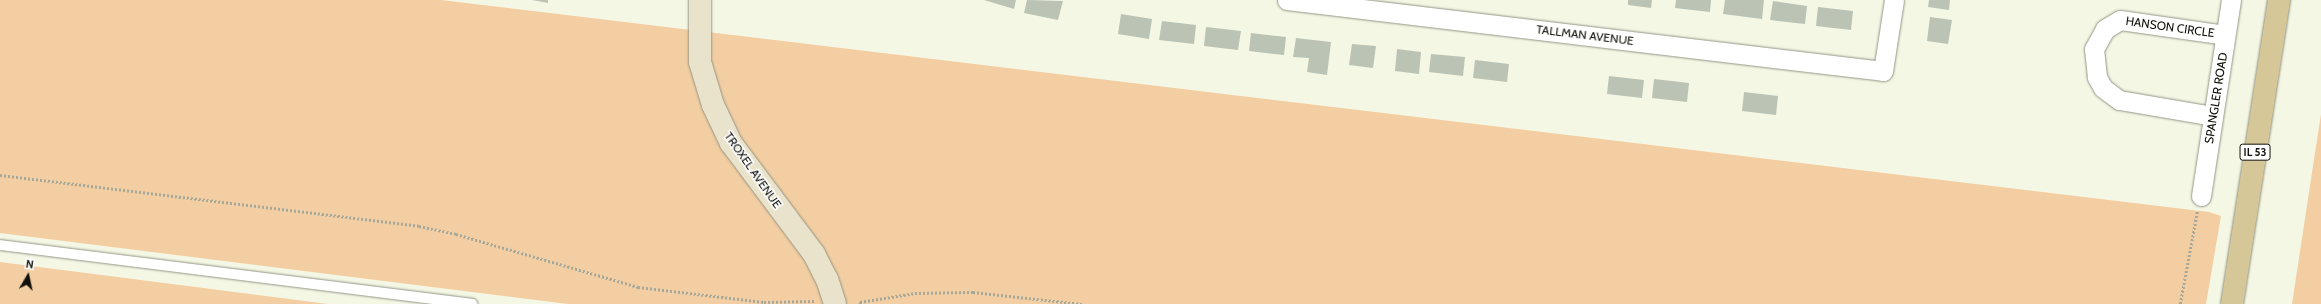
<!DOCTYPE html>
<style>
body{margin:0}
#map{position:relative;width:2321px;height:304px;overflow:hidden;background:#f5f7e5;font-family:Cabin,sans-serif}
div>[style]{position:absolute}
.green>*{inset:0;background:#f3cea2}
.building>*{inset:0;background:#bbc3b4}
.path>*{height:2.5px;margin-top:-1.25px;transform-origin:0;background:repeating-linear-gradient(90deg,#a6a89a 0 2px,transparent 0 4px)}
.roads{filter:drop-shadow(0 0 1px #949585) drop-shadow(0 0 1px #949585)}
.lane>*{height:10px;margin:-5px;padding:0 5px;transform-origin:5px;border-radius:5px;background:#fff}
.street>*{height:19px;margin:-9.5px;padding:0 9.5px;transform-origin:9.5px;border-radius:9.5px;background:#fff}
.secondary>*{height:22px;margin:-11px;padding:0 11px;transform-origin:11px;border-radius:11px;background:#eae3cc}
.primary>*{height:22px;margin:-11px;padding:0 11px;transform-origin:11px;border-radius:11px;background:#d6c799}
span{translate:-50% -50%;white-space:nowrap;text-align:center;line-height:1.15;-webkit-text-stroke:3px #fff;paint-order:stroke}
.shield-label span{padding:1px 3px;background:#fff;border:1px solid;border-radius:3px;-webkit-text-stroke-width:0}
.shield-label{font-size:11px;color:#11110b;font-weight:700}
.street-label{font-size:12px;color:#11110b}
.north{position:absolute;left:8px;top:256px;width:40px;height:40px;-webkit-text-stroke:3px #fff;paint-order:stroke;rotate:9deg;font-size:11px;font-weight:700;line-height:16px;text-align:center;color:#11110b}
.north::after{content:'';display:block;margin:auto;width:14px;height:18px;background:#11110b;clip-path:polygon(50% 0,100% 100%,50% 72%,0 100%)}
</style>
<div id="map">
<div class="green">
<div style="clip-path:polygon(0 0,441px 0,2209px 212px,2221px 216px,2206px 304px,568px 304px,0 233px)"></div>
<div style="clip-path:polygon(2321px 114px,2321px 304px,2292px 304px,2306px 212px)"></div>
<div style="clip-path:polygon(0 262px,328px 304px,0 304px)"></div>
</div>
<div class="building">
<div style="clip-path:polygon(532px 0,548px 0,548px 3px)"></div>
<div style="clip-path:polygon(984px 0,1016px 0,1014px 9px)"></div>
<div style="clip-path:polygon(1027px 0,1063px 1px,1058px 20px,1024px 13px)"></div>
<div style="clip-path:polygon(1628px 0,1652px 0,1651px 8px,1628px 5px)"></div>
<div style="clip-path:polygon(1676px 0,1711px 0,1710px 12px,1675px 8px)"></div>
<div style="clip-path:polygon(1725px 0,1764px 0,1762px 19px,1723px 14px)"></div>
<div style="clip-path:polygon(1929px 0,1950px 0,1949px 10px,1928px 7px)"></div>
<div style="clip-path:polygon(1773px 1px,1807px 6px,1805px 24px,1770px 20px)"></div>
<div style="clip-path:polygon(1818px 7px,1853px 11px,1851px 30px,1816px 26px)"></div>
<div style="clip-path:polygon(1121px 14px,1152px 19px,1149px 39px,1118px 34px)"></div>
<div style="clip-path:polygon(1930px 17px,1952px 20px,1948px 44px,1927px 41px)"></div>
<div style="clip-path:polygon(1162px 21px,1196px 25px,1194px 44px,1159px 40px)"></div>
<div style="clip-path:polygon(1206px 27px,1241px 31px,1238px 50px,1204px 46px)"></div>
<div style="clip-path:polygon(1251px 33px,1286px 37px,1284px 55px,1249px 51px)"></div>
<div style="clip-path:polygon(1296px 38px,1331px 42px,1327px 75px,1307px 72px,1309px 58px,1293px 57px)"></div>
<div style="clip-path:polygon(1352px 44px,1376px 46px,1373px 68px,1349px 65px)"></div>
<div style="clip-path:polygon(1397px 49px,1421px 52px,1419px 74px,1395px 71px)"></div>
<div style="clip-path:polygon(1431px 54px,1465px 57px,1463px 76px,1429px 72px)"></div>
<div style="clip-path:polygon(1475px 60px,1509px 64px,1507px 82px,1473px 78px)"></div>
<div style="clip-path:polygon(1609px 76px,1644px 80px,1642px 98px,1607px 94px)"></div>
<div style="clip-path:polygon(1654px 79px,1689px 83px,1687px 102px,1652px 98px)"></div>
<div style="clip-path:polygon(1744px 92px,1778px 96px,1776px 115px,1742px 111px)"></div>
</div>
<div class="path">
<div style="left:0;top:175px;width:422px;rotate:6.9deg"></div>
<div style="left:419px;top:226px;width:38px;rotate:12deg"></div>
<div style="left:456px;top:234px;width:190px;rotate:16.2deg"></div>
<div style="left:638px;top:287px;width:127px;rotate:6.8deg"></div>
<div style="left:764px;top:302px;width:51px;rotate:-1.1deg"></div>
<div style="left:860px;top:304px;width:2px;rotate:-90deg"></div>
<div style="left:860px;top:302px;width:56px;rotate:-9.3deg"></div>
<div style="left:915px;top:293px;width:58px;rotate:-1deg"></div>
<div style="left:973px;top:292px;width:110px;rotate:6.3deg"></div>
<div style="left:2180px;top:304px;width:94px;rotate:-79.5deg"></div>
</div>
<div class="roads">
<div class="lane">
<div style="left:0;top:245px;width:476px;rotate:7.1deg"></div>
</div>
<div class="street">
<div style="left:1287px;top:0;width:600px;rotate:6.79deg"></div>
<div style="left:1883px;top:71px;width:72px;rotate:-81.2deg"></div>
<div style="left:2213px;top:116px;width:95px;rotate:-170.3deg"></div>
<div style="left:2119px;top:100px;width:20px;rotate:-143deg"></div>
<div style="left:2103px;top:88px;width:13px;rotate:-119deg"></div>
<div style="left:2097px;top:77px;width:28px;rotate:-96deg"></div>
<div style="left:2094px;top:49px;width:23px;rotate:-61deg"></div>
<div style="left:2105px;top:29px;width:17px;rotate:-31deg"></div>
<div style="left:2120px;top:20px;width:106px;rotate:8.1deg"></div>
<div style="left:2201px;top:196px;width:198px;rotate:-81.3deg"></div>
</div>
<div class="secondary">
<div style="left:700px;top:0;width:62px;rotate:90deg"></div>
<div style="left:700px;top:62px;width:45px;rotate:73.2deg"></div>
<div style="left:713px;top:105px;width:42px;rotate:64.7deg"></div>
<div style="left:731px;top:143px;width:139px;rotate:53.2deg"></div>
<div style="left:814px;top:254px;width:28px;rotate:63deg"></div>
<div style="left:827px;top:279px;width:26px;rotate:72deg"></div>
</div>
<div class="primary">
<div style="left:2232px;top:304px;width:308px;rotate:-81.2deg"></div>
</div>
</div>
<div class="shield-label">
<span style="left:2255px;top:152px">IL 53</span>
</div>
<div class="street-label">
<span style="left:2170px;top:27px;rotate:8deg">HANSON CIRCLE</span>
<span style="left:1585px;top:35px;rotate:7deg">TALLMAN AVENUE</span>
<span style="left:2216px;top:98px;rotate:-81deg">SPANGLER ROAD</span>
<span style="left:753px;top:170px;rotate:55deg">TROXEL AVENUE</span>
</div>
<div class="north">N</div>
</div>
